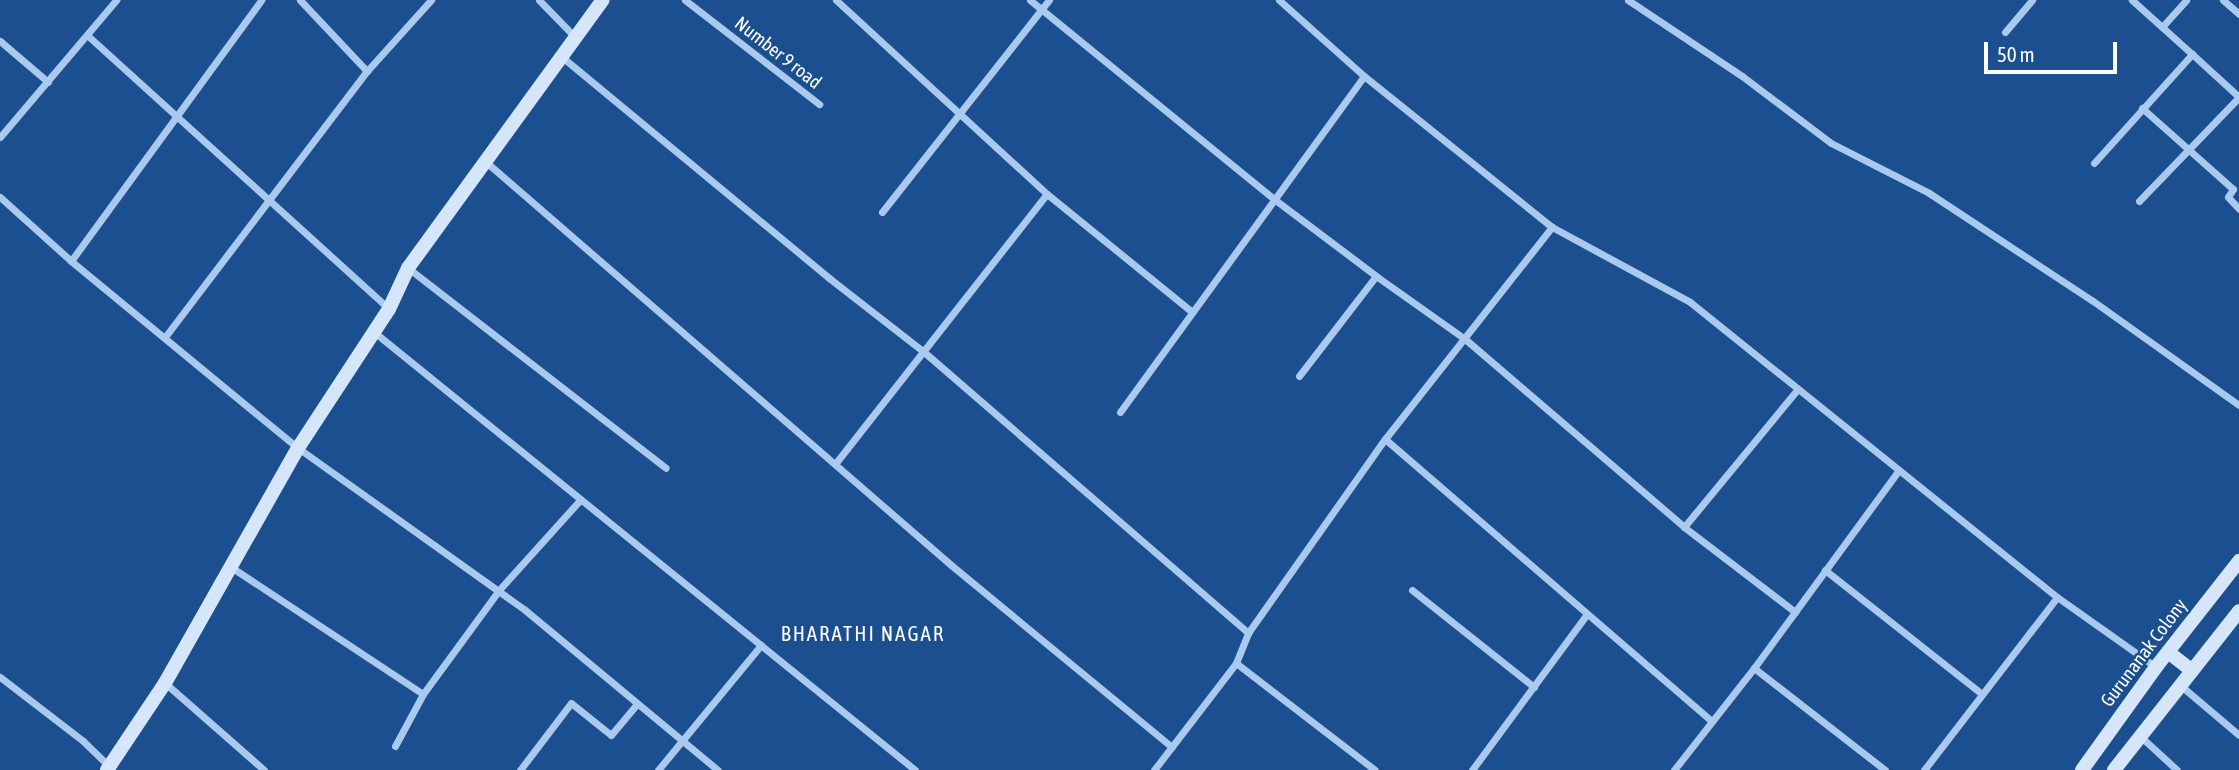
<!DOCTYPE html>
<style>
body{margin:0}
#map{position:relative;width:2239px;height:770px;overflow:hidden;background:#1b4f8f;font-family:"Asap Condensed",sans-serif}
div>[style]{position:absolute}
.street>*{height:7px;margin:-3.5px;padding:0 3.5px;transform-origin:3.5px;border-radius:3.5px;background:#a9c9ee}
.secondary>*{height:14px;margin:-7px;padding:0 7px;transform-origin:7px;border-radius:7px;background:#d6e6fa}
span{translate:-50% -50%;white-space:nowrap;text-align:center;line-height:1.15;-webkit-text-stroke:5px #1b4f8f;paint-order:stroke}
.street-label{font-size:19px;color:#fff}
.neighbourhood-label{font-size:21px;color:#fff;letter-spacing:2px}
.scale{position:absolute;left:1984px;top:42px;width:133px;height:32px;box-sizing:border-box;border:4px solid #fff;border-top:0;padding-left:9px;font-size:21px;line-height:24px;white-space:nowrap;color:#fff;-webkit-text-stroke:5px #1b4f8f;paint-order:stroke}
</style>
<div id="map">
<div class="street">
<div style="left:300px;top:0;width:98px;rotate:46.7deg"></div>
<div style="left:539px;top:0;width:50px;rotate:45.8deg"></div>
<div style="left:685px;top:0;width:170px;rotate:37.8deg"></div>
<div style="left:836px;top:0;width:287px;rotate:42.6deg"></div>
<div style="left:1047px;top:194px;width:187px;rotate:39.1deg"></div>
<div style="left:1030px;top:0;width:315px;rotate:39.2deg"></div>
<div style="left:1274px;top:199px;width:128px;rotate:37deg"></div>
<div style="left:1376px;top:276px;width:109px;rotate:35.3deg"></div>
<div style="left:1465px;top:339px;width:289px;rotate:40.6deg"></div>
<div style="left:1684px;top:527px;width:140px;rotate:37.4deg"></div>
<div style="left:1279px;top:0;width:114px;rotate:41.8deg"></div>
<div style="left:1364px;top:76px;width:241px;rotate:38.8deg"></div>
<div style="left:1552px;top:227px;width:157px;rotate:28.5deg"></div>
<div style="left:1690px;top:302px;width:471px;rotate:38.8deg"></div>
<div style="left:2057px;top:597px;width:121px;rotate:35.3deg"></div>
<div style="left:1628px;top:0;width:137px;rotate:33.7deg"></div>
<div style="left:1742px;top:76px;width:111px;rotate:37deg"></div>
<div style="left:1831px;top:143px;width:110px;rotate:27deg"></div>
<div style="left:1929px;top:193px;width:196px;rotate:33.4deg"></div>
<div style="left:2093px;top:301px;width:179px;rotate:35.5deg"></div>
<div style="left:2223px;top:0;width:21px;rotate:41deg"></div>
<div style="left:2162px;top:27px;width:36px;rotate:-48deg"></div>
<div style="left:2005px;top:32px;width:42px;rotate:-49.8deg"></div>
<div style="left:87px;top:35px;width:406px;rotate:42.2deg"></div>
<div style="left:0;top:41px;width:63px;rotate:40.5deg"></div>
<div style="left:2192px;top:54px;width:64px;rotate:42.5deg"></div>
<div style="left:562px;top:57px;width:347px;rotate:39.6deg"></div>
<div style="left:829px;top:278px;width:120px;rotate:37.9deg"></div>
<div style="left:924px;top:352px;width:429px;rotate:40.9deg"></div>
<div style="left:2142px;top:108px;width:122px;rotate:41.7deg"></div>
<div style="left:2233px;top:189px;width:9px;rotate:122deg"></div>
<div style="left:2228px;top:197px;width:16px;rotate:47deg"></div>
<div style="left:0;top:137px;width:180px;rotate:-49.7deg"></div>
<div style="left:486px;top:162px;width:615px;rotate:40.91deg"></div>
<div style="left:951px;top:565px;width:286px;rotate:39.5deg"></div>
<div style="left:2094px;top:163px;width:147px;rotate:-48deg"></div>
<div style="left:2192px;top:54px;width:81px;rotate:-138deg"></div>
<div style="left:0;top:197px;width:96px;rotate:42deg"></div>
<div style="left:71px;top:261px;width:294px;rotate:39.5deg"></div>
<div style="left:298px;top:448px;width:279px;rotate:35.5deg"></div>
<div style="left:525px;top:610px;width:251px;rotate:39.7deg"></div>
<div style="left:2139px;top:201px;width:144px;rotate:-46.1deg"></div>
<div style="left:882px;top:212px;width:270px;rotate:-51.8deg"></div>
<div style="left:71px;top:261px;width:323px;rotate:-53.9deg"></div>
<div style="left:408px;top:268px;width:326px;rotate:37.8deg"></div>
<div style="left:374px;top:332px;width:696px;rotate:38.99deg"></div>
<div style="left:165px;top:337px;width:334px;rotate:-52.8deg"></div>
<div style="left:367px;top:71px;width:96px;rotate:-48deg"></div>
<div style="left:1299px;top:376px;width:126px;rotate:-52.4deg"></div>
<div style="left:1120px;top:412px;width:415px;rotate:-54deg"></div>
<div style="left:1385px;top:439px;width:432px;rotate:40.8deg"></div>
<div style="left:835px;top:464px;width:343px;rotate:-51.9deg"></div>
<div style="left:1684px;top:527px;width:178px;rotate:-50.5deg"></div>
<div style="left:231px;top:567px;width:230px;rotate:33.5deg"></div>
<div style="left:1825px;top:570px;width:200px;rotate:38.3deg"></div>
<div style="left:1412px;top:590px;width:156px;rotate:38.5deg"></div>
<div style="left:1236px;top:663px;width:175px;rotate:37.6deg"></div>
<div style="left:1754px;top:668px;width:166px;rotate:37.9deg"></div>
<div style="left:0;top:677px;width:105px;rotate:37.6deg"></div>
<div style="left:83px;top:741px;width:36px;rotate:44deg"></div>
<div style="left:165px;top:683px;width:132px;rotate:41.3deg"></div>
<div style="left:2180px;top:685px;width:77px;rotate:40.3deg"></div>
<div style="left:2140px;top:736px;width:50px;rotate:42.6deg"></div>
<div style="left:395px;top:746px;width:59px;rotate:-61.7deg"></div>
<div style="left:423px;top:694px;width:129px;rotate:-53.8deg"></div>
<div style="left:499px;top:590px;width:122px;rotate:-48deg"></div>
<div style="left:520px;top:770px;width:84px;rotate:-52.7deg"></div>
<div style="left:571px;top:703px;width:51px;rotate:38.7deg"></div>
<div style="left:611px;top:735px;width:40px;rotate:-50deg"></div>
<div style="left:658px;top:770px;width:162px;rotate:-50.5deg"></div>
<div style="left:1154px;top:770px;width:135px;rotate:-52.5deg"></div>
<div style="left:1236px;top:663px;width:32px;rotate:-68deg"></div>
<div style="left:1248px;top:633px;width:237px;rotate:-54.8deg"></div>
<div style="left:1385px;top:439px;width:270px;rotate:-51.8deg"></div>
<div style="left:1472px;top:770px;width:194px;rotate:-53.6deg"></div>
<div style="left:1674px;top:770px;width:130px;rotate:-51.9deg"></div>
<div style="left:1754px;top:668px;width:244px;rotate:-53.8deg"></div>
<div style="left:1924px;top:770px;width:218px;rotate:-52.4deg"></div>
</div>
<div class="secondary">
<div style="left:2168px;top:652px;width:29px;rotate:38deg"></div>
<div style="left:107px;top:770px;width:105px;rotate:-56.3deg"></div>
<div style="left:165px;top:683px;width:270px;rotate:-60.5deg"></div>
<div style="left:298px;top:448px;width:166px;rotate:-56.8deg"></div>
<div style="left:389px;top:309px;width:45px;rotate:-65.1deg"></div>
<div style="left:408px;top:268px;width:331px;rotate:-54deg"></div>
<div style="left:2082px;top:770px;width:127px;rotate:-54.3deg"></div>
<div style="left:2156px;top:667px;width:135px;rotate:-51.9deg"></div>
<div style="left:2114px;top:770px;width:202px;rotate:-51.8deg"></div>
</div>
<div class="street-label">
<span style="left:778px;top:53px;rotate:38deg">Number 9 road</span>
<span style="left:2144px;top:653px;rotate:-53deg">Gurunanak Colony</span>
</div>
<div class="neighbourhood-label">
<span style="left:863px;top:633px">BHARATHI NAGAR</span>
</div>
<div class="scale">50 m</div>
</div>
